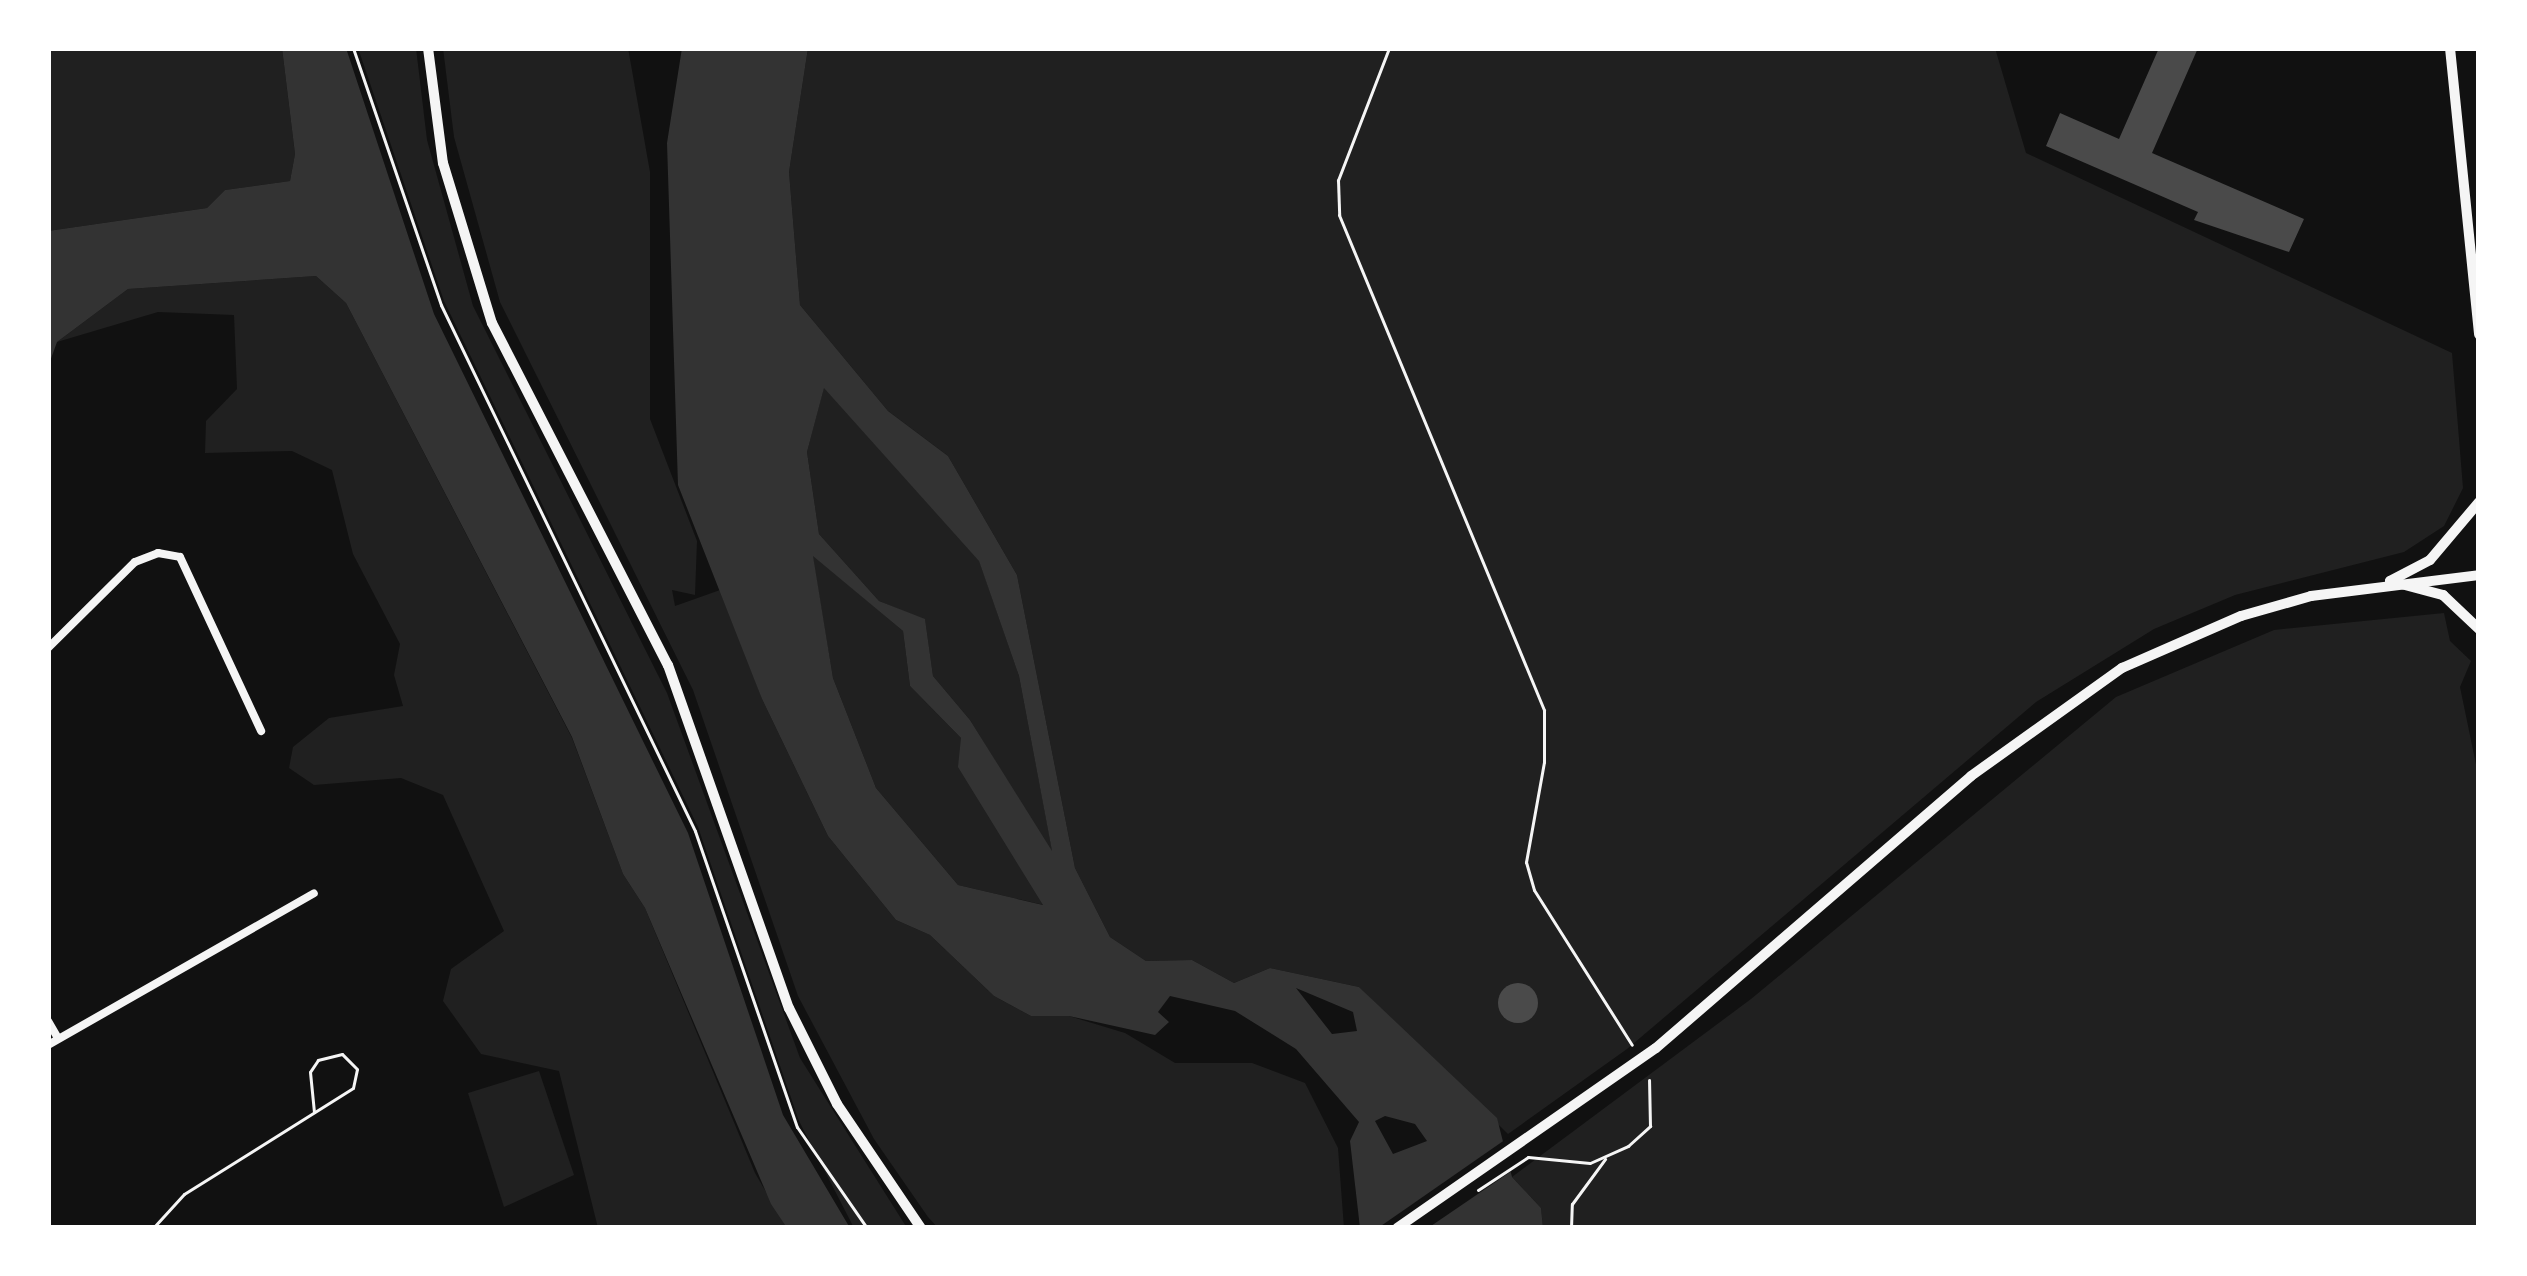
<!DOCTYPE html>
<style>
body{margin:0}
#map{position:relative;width:2527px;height:1276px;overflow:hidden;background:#111;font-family:"Exo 2",sans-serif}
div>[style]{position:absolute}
.green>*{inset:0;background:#202020}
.water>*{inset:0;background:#333}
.pier>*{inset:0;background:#111}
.building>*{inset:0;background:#4a4a4a}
.round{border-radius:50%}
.path>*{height:3px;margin:-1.5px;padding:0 1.5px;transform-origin:1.5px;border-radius:1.5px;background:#f5f5f5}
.service>*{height:3px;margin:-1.5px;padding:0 1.5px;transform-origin:1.5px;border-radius:1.5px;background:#f5f5f5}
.minor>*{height:8px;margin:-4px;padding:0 4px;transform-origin:4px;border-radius:4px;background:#f5f5f5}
.secondary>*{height:10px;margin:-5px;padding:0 5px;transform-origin:5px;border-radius:5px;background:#f5f5f5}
.primary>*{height:10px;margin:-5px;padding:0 5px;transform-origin:5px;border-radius:5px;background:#f5f5f5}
span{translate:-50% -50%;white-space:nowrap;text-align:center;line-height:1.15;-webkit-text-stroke:10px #fff;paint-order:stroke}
.frame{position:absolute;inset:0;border:51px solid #fff;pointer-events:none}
</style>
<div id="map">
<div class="green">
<div style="clip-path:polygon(48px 48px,282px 48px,295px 154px,290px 181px,225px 190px,207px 208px,48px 231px)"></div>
<div style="clip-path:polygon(358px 48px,416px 48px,427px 140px,473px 306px,667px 693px,800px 1058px,907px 1228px,854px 1228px,799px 1121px,698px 827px,444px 301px)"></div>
<div style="clip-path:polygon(443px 48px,628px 48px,650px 172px,650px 419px,697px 541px,695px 595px,672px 590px,675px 606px,723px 589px,762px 699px,828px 836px,896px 920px,930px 935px,994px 996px,1031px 1016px,1069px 1016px,1125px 1033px,1175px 1063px,1252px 1063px,1305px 1083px,1338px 1148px,1344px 1228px,938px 1228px,928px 1217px,874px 1139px,798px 996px,693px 690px,500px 302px,454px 137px)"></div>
<div style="clip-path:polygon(808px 48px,1995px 48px,2026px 153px,2452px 353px,2463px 488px,2444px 526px,2404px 552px,2235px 595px,2154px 629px,2036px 702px,1627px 1049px,1508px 1134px,1359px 987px,1270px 968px,1234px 983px,1192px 960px,1146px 961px,1110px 937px,1075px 868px,1017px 575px,948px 456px,888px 411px,800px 305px,789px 172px)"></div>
<div style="clip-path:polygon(316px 276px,346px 303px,572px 738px,623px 874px,645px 908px,755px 1173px,787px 1228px,598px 1228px,559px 1071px,481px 1054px,443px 1001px,451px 969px,504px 931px,443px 795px,401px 778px,314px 785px,289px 768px,293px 747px,329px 718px,403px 706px,394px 675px,400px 644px,353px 554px,332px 470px,292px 451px,205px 453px,206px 421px,237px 389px,234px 315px,158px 312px,57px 342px,128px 289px)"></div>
<div style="clip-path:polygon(824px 387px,979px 560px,1019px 676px,1053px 855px,970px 720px,933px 676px,925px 620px,879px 601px,819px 534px,807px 452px)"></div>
<div style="clip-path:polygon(812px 554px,903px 631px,910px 686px,961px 738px,1044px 905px,958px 885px,876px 788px,833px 678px)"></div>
<div style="clip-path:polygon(2444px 613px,2450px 641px,2471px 661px,2460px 687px,2479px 779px,2479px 1228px,1543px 1228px,1541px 1208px,1512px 1177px,1751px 999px,2116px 697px,2274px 630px)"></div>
<div style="clip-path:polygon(539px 1071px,574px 1175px,504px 1207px,468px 1093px)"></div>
</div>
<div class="water">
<div style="clip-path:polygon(282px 48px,346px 48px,434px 314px,688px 833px,783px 1115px,850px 1228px,787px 1228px,771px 1204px,645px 908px,623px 874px,572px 737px,346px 303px,316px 276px,128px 289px,57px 342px,48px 367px,48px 231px,207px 208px,225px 190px,290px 181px,295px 154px)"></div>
<div style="clip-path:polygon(evenodd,682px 48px,808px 48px,789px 172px,800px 305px,888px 411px,948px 456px,1017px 575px,1075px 868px,1110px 937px,1146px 961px,1192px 960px,1234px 983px,1270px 968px,1359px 987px,1497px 1118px,1512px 1177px,1541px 1208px,1543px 1228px,1360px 1228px,1350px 1141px,1359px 1122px,1296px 1049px,1235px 1011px,1170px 996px,1158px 1012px,1169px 1022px,1155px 1035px,1069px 1016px,1031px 1016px,994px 996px,930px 935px,896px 920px,828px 836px,762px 699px,678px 485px,667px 143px,682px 48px,824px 388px,979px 561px,1019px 676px,1052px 851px,970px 720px,933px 676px,925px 619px,879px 601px,819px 534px,807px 452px,824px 388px,682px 48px,813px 556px,903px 631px,910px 686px,961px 738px,958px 767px,1043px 905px,958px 885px,876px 788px,833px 678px,813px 556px,682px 48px,1296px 988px,1353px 1012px,1357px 1031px,1332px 1034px,1296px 988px,682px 48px,1385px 1116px,1415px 1124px,1427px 1141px,1393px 1154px,1375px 1121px,1385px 1116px)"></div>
</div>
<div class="pier">
<div style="clip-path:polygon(1509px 1137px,1516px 1168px,1428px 1228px,1378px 1228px)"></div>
</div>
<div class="building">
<div style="clip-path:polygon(2159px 48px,2198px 48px,2152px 153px,2304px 219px,2289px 252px,2194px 220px,2198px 212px,2046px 146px,2060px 113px,2119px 139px)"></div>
<div class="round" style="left:1498px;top:983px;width:40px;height:40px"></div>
</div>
<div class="path">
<div style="left:353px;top:48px;width:272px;rotate:71.1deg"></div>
<div style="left:441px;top:305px;width:584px;rotate:64.22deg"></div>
<div style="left:695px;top:831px;width:313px;rotate:71deg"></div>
<div style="left:797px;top:1127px;width:123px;rotate:55.3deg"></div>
<div style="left:1389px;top:48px;width:142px;rotate:111.1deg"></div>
<div style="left:1338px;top:180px;width:35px;rotate:88deg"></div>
<div style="left:1339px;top:215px;width:536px;rotate:67.5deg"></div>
<div style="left:1544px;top:710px;width:52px;rotate:90deg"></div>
<div style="left:1544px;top:762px;width:102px;rotate:100.2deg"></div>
<div style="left:1526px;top:862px;width:29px;rotate:74deg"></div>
<div style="left:1534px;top:890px;width:183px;rotate:57.7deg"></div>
<div style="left:1478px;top:1190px;width:60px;rotate:-33.4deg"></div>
<div style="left:1528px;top:1157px;width:62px;rotate:5.5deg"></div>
<div style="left:1590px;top:1163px;width:42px;rotate:-24.1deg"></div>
<div style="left:1628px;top:1146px;width:30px;rotate:-42deg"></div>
<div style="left:1650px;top:1126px;width:46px;rotate:-91.2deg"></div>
<div style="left:1571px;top:1228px;width:24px;rotate:-88deg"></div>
<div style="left:1572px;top:1204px;width:56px;rotate:-53.7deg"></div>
</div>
<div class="service">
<div style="left:153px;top:1228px;width:46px;rotate:-47.6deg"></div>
<div style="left:184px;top:1194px;width:199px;rotate:-32.1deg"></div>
<div style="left:353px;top:1088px;width:19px;rotate:-78deg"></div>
<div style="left:357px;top:1069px;width:21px;rotate:-135deg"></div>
<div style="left:342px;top:1054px;width:25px;rotate:166deg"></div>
<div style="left:318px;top:1060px;width:14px;rotate:124deg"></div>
<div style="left:310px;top:1072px;width:40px;rotate:84.3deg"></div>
</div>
<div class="minor">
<div style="left:48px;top:648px;width:122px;rotate:-44.7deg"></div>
<div style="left:135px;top:562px;width:25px;rotate:-21deg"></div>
<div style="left:158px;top:553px;width:22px;rotate:10deg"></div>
<div style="left:180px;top:557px;width:192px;rotate:65deg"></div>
<div style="left:48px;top:1021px;width:20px;rotate:60deg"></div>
<div style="left:48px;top:1045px;width:306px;rotate:-29.7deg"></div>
</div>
<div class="secondary">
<div style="left:428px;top:48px;width:116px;rotate:82.6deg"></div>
<div style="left:443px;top:163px;width:167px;rotate:73deg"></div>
<div style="left:492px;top:323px;width:385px;rotate:62.8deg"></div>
<div style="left:668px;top:665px;width:364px;rotate:70.6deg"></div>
<div style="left:789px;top:1008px;width:107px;rotate:63.4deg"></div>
<div style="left:837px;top:1104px;width:150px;rotate:55.9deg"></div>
<div style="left:1397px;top:1228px;width:315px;rotate:-34.8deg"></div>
<div style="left:1656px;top:1048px;width:416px;rotate:-40.8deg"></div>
<div style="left:1971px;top:776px;width:186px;rotate:-35.6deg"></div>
<div style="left:2122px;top:668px;width:130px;rotate:-23.6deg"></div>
<div style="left:2241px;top:616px;width:73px;rotate:-15.9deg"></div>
<div style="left:2311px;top:596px;width:169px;rotate:-7.1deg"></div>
</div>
<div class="primary">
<div style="left:2450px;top:48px;width:288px;rotate:84.2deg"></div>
<div style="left:2390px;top:581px;width:45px;rotate:-27.7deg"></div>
<div style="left:2430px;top:560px;width:76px;rotate:-49.8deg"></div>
<div style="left:2390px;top:581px;width:55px;rotate:14.8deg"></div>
<div style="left:2443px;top:595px;width:50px;rotate:43.4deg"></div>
</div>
<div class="frame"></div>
</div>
